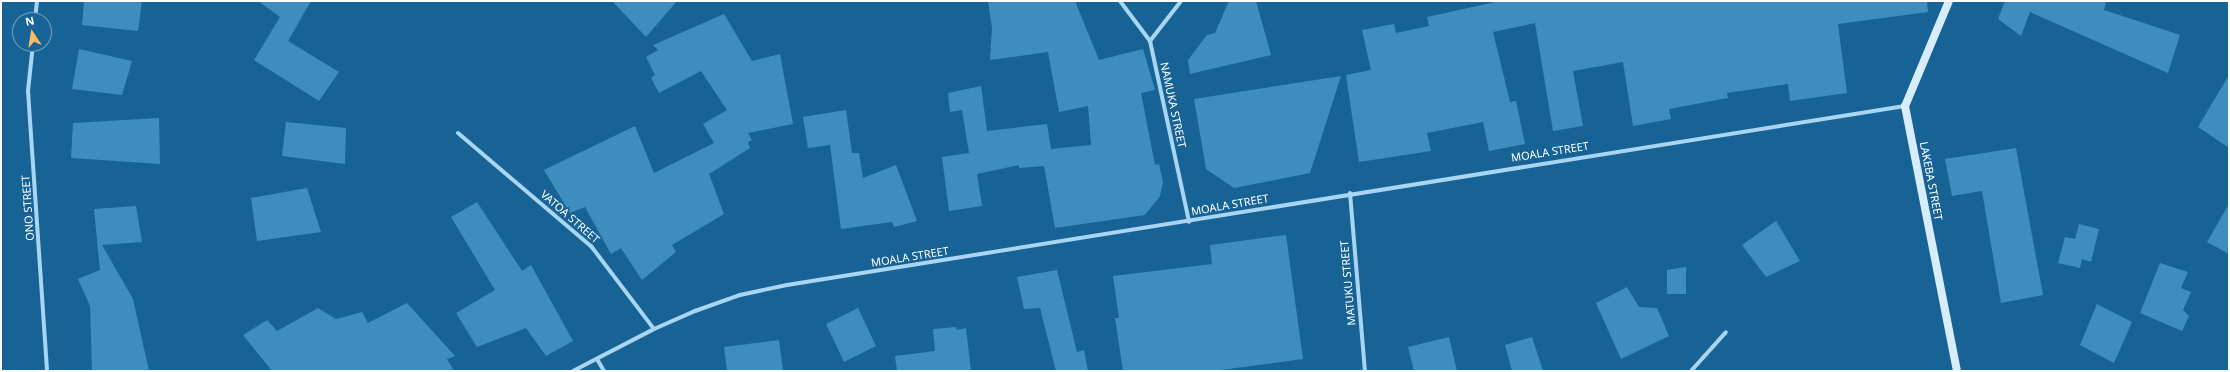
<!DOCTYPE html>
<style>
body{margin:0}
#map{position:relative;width:2230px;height:372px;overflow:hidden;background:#176396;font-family:"Noto Sans",sans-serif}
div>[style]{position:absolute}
.building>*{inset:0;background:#3f8dbd}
.street>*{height:4px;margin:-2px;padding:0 2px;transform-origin:2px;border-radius:2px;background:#a8d5f1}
.secondary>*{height:8px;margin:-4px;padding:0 4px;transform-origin:4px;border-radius:4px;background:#d7edfc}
span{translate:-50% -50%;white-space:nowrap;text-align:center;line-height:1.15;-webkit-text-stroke:3px #176396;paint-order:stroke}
.street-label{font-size:11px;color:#fff}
.frame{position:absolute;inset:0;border:2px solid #fff;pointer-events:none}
.north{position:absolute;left:12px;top:12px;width:40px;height:40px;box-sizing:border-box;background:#176396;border:1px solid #74a1c0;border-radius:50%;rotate:348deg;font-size:11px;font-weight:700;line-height:16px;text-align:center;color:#fff}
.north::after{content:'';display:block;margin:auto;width:14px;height:18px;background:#ffba68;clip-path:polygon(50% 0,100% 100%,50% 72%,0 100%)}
</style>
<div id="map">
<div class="building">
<div style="clip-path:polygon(84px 1px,142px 1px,138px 31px,82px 25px)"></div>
<div style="clip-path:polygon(258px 1px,311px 1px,288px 41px,339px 72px,319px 101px,254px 60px,280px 17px)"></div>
<div style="clip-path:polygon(612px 1px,677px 1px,646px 37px)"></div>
<div style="clip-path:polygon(988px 1px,1075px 1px,1099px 60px,1143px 49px,1155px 90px,1141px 93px,1155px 165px,1159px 164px,1163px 182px,1160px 196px,1145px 215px,1055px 228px,1044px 166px,1019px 168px,1019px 165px,977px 174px,982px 206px,949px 211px,942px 157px,969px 153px,962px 110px,950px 112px,948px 93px,981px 86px,987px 131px,1047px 124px,1051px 149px,1091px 145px,1088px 106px,1059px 112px,1048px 52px,990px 60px,992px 28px)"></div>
<div style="clip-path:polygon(1229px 1px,1256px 1px,1271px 55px,1190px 74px,1188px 60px,1207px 35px,1215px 33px)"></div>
<div style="clip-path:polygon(1500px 1px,1927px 1px,1928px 12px,1838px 24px,1847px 93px,1790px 101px,1788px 84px,1727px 93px,1728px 98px,1669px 109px,1671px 119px,1633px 126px,1623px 62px,1573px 71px,1583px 126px,1553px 131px,1535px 23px,1493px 32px,1510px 102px,1516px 101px,1525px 144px,1489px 151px,1483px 122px,1427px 133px,1431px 151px,1359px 162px,1346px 75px,1371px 70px,1362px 30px,1394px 24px,1396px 33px,1429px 26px,1427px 17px)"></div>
<div style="clip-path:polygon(2005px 1px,2106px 1px,2104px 10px,2180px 35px,2168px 73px,2030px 12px,2021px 36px,1998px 19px)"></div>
<div style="clip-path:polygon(724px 14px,752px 61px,780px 54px,793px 124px,748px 133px,752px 140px,748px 142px,750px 148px,709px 174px,724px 214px,672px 245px,676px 252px,642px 280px,621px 248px,611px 254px,585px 207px,570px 213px,544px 170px,635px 126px,654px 173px,714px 143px,703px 124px,727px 110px,701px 71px,659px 93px,651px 78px,655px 75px,646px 57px,658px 50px,653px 45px)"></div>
<div style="clip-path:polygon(79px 49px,132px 61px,122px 95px,72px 89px)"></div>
<div style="clip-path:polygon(2229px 75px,2229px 148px,2198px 127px)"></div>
<div style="clip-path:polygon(1341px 76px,1310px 173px,1234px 188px,1206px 169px,1194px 99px)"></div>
<div style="clip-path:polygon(846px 110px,852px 153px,859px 153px,863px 178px,896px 165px,917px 221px,894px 227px,892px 222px,841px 229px,830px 145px,808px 148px,803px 117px)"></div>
<div style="clip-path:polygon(159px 118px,160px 164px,71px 158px,73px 123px)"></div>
<div style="clip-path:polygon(286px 122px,346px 128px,345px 164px,282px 156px)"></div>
<div style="clip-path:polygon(2016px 148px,2043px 295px,2001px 303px,1982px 191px,1952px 196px,1945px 159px)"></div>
<div style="clip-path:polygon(307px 188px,321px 232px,257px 241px,251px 198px)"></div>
<div style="clip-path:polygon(477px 202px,522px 271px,531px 265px,573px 341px,546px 356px,526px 328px,477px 347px,456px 313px,495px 290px,451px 217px)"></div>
<div style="clip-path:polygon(2229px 204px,2229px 254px,2207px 242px)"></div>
<div style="clip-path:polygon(136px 206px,142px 242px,102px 245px,133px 299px,149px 371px,92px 371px,90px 306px,78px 279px,100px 270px,94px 209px)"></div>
<div style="clip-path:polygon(1776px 221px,1800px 261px,1766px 277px,1742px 245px)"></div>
<div style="clip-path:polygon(2079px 224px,2099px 229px,2091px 262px,2082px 259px,2080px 268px,2058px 263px,2065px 237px,2075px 239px)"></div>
<div style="clip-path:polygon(1286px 235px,1303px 359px,1213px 371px,1123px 371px,1115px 318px,1119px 318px,1113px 276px,1212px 264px,1210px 245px)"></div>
<div style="clip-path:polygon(2160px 263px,2188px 272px,2181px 288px,2191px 292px,2183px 310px,2189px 316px,2182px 331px,2140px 313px)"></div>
<div style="clip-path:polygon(1686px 267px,1686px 294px,1667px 294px,1667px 270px)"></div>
<div style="clip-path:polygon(1057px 270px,1077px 352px,1084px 350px,1088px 371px,1056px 371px,1040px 308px,1024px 309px,1017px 277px)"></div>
<div style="clip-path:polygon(1627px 287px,1639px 307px,1657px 308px,1669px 336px,1621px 359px,1596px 303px)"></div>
<div style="clip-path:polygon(407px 303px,455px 356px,447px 359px,454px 371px,272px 371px,243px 335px,267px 320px,277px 331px,318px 308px,336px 319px,362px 312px,368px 323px)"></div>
<div style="clip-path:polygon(2097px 304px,2132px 322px,2114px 363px,2080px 345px)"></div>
<div style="clip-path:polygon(858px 308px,876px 346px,844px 362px,826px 324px)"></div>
<div style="clip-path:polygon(956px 327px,957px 330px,966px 328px,971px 371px,897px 371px,895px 356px,935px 351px,933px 329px)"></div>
<div style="clip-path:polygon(1449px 337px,1457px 371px,1414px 371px,1408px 347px)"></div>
<div style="clip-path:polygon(1532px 337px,1543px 371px,1512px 371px,1505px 345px)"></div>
<div style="clip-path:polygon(779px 340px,783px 371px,727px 371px,724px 347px)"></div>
</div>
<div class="street">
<div style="left:1120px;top:1px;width:50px;rotate:53.1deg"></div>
<div style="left:1150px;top:41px;width:185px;rotate:77.8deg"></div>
<div style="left:35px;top:20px;width:19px;rotate:-84deg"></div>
<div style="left:1150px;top:41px;width:51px;rotate:-52.2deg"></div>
<div style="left:33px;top:44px;width:47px;rotate:96.1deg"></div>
<div style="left:28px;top:91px;width:281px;rotate:86.1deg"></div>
<div style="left:458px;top:133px;width:175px;rotate:40.4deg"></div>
<div style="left:591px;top:246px;width:104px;rotate:52.8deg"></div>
<div style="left:1350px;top:193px;width:179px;rotate:85.2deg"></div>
<div style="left:597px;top:359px;width:14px;rotate:60deg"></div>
<div style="left:573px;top:371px;width:91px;rotate:-27.4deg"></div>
<div style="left:654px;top:329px;width:45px;rotate:-23.7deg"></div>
<div style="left:695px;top:311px;width:48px;rotate:-19.6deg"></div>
<div style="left:740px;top:295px;width:48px;rotate:-12deg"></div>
<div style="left:787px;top:285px;width:1132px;rotate:-9.1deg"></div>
<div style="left:1691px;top:371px;width:52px;rotate:-48.1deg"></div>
</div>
<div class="secondary">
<div style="left:1949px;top:1px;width:114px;rotate:112.7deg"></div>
<div style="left:1905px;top:106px;width:270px;rotate:78.9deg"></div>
</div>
<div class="street-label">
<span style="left:1173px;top:105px;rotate:78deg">NAMUKA STREET</span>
<span style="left:1550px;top:152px;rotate:-9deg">MOALA STREET</span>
<span style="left:1931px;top:181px;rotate:79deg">LAKEBA STREET</span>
<span style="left:1230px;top:205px;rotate:-10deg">MOALA STREET</span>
<span style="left:28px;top:208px;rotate:-94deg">ONO STREET</span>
<span style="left:570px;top:217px;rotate:41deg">VATOA STREET</span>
<span style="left:910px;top:257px;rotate:-9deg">MOALA STREET</span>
<span style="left:1348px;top:283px;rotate:-95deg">MATUKU STREET</span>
</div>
<div class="frame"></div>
<div class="north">N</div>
</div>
